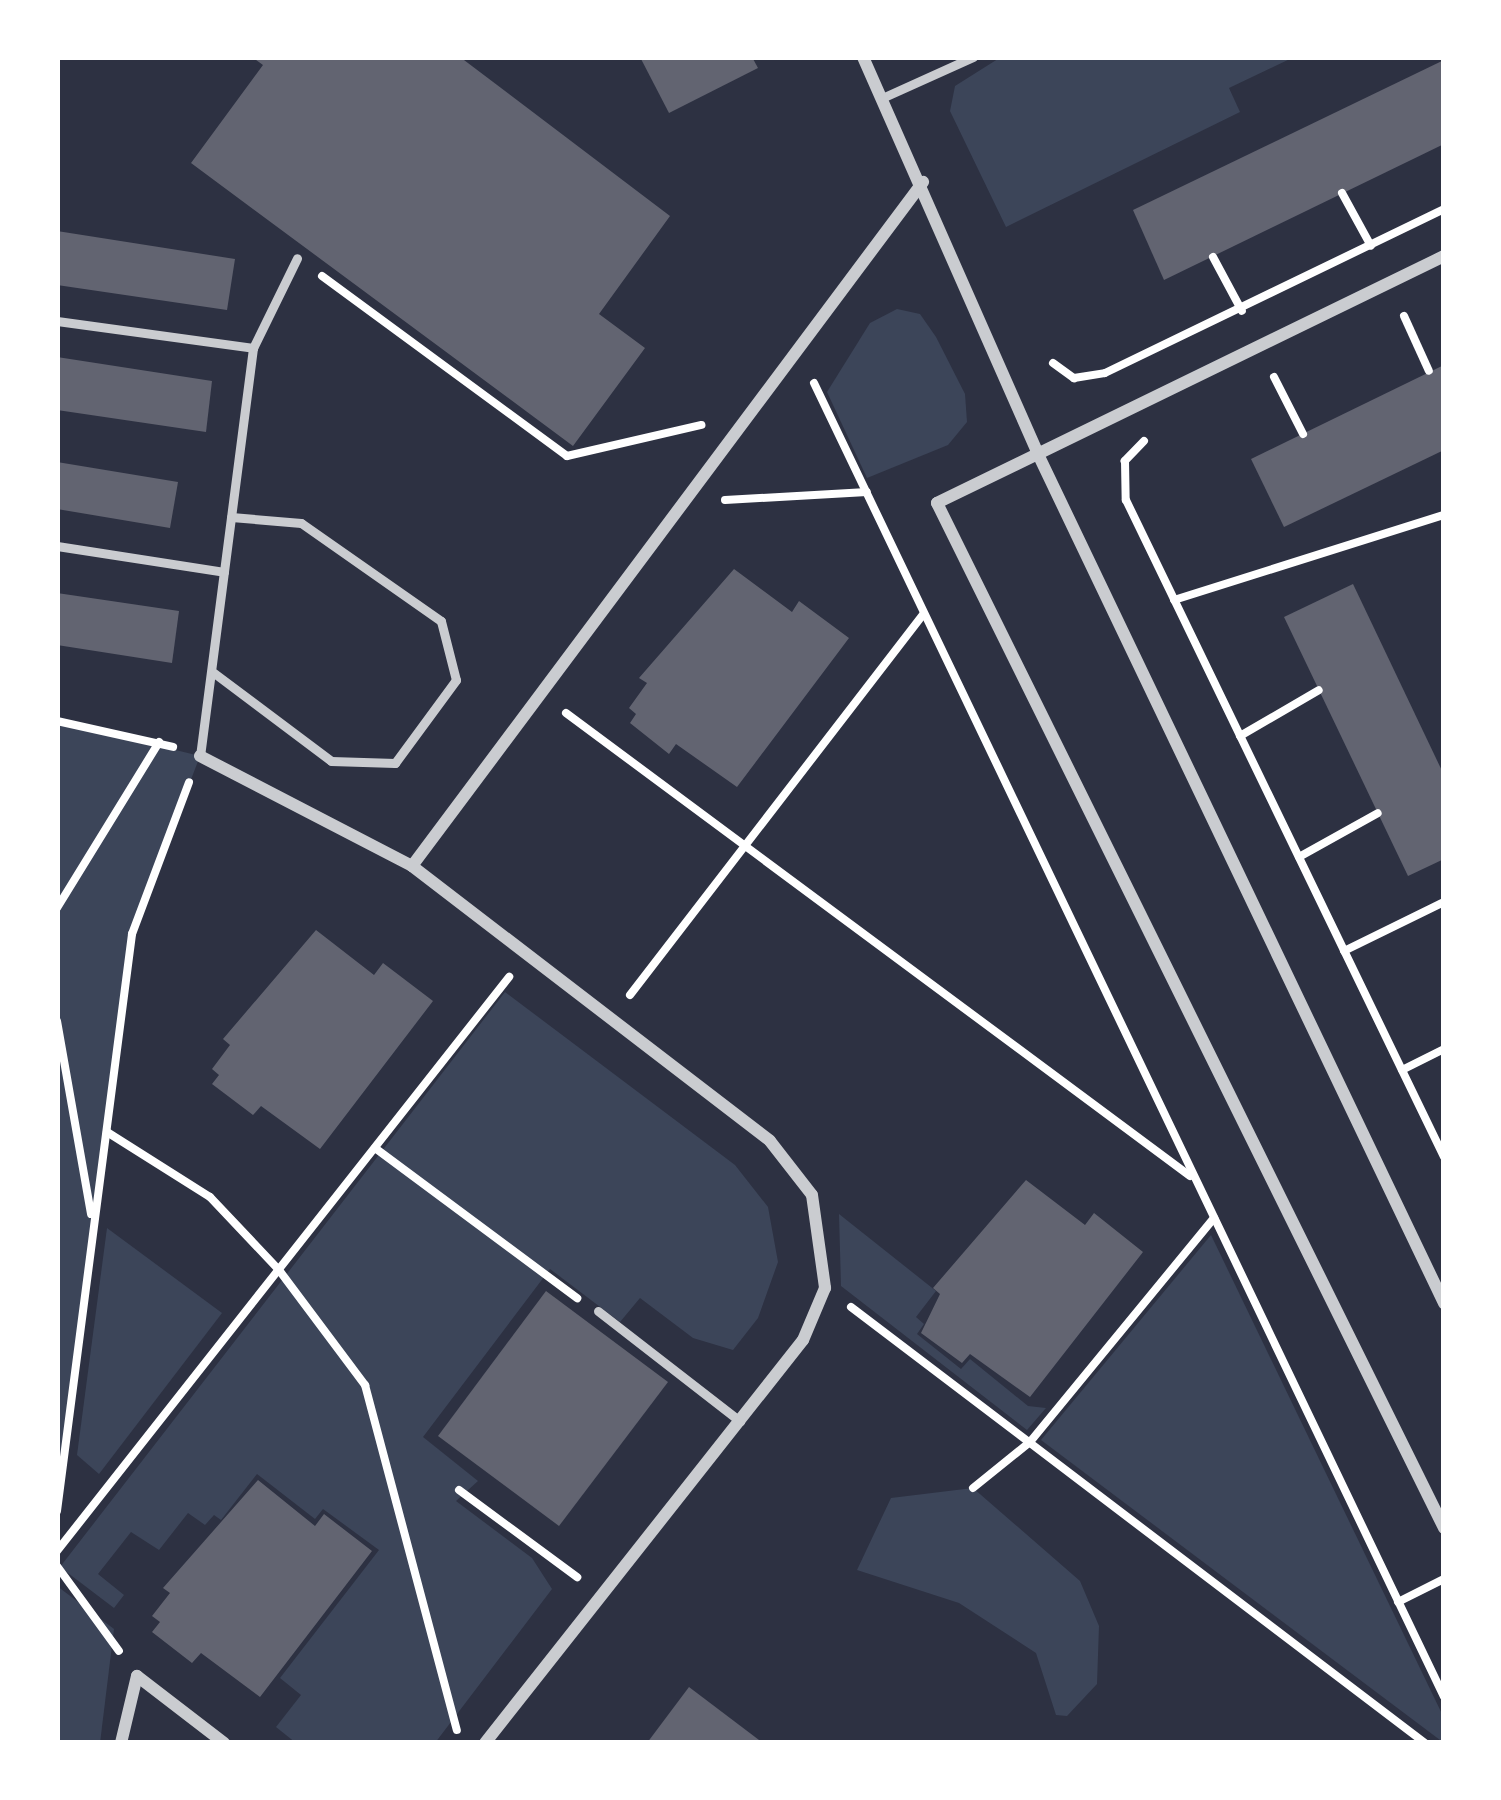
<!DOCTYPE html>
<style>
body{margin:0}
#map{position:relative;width:1501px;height:1800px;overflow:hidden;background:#2d3142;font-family:"Nunito Sans",sans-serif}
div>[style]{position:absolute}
.green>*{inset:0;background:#3c4559}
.building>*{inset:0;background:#626471}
.path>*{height:8px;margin:-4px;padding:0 4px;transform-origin:4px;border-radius:4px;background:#fff}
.service>*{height:9px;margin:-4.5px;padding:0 4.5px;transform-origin:4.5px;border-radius:4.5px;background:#caccd0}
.minor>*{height:12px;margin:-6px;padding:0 6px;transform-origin:6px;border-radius:6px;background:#caccd0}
span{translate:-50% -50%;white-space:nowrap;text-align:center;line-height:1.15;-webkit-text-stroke:9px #fff;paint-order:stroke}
.frame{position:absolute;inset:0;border:60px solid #fff;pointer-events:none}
</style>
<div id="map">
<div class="green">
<div style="clip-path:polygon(1001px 57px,1294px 57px,1229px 88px,1240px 112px,1006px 227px,950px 111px,955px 86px)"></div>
<div style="clip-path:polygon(897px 309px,920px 314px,936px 337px,965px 394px,967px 422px,948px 445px,867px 478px,827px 392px,870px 323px)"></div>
<div style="clip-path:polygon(57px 721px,200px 756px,132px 934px,57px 1511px)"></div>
<div style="clip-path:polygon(505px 992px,735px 1165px,768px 1207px,778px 1262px,758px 1318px,733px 1350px,693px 1338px,640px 1298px,620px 1322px,550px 1269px,423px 1437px,478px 1481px,456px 1501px,532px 1558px,552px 1589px,435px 1743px,296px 1743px,276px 1727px,301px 1695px,280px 1678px,379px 1550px,323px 1509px,315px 1519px,257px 1474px,221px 1520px,214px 1515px,205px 1525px,188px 1513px,159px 1550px,131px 1532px,98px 1574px,124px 1595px,114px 1608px,60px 1567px)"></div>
<div style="clip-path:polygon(839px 1214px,936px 1291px,916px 1317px,924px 1324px,917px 1334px,961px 1369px,970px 1359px,1028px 1406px,1046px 1408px,1027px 1430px,841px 1286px)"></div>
<div style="clip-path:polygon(107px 1228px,222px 1313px,99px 1474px,77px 1455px)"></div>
<div style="clip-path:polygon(1211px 1235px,1444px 1718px,1444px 1743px,1041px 1440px)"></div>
<div style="clip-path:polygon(973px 1488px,1080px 1581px,1099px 1626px,1097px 1684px,1067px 1716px,1056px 1715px,1036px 1653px,959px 1603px,857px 1570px,891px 1498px)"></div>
<div style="clip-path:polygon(57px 1586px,114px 1629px,100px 1743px,57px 1743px)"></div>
</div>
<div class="building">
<div style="clip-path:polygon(252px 57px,460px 57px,670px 216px,599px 314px,645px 348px,573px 446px,191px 163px,263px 65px)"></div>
<div style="clip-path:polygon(640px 57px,752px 57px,758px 68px,669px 113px)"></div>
<div style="clip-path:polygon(1444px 60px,1444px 144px,1164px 280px,1133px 210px)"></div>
<div style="clip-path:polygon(57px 231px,235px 259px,227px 310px,57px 285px)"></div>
<div style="clip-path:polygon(57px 357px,212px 381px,206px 432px,57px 410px)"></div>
<div style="clip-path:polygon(1444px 365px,1444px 450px,1284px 527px,1251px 459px)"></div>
<div style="clip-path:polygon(57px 462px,178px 482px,170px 528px,57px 509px)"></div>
<div style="clip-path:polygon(734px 569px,792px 612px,799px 601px,849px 638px,737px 787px,676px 744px,669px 754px,630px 723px,636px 714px,629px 708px,647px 683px,639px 678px)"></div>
<div style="clip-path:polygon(1353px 584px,1444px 775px,1444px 859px,1408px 876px,1284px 617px)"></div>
<div style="clip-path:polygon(57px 593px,179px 611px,172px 663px,57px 645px)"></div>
<div style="clip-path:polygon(316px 930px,374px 975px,383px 963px,433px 1001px,320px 1149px,261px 1106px,253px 1115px,212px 1084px,219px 1075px,212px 1069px,230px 1045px,223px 1039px)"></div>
<div style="clip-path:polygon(1026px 1180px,1085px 1225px,1094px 1213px,1143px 1252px,1030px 1397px,970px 1354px,962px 1363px,921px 1333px,940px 1294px,933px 1288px)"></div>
<div style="clip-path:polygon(546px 1291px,668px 1382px,559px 1526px,438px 1436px)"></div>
<div style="clip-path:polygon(258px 1480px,315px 1526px,324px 1514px,372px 1551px,260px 1697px,201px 1653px,192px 1663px,152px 1632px,160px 1622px,152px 1616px,170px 1593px,163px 1588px)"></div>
<div style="clip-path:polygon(689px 1687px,763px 1743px,647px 1743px)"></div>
</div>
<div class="path">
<div style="left:1342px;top:193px;width:60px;rotate:61.3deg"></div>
<div style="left:1213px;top:257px;width:61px;rotate:61.8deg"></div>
<div style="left:322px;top:276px;width:304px;rotate:36.3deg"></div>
<div style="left:567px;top:456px;width:138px;rotate:-13deg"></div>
<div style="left:1404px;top:316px;width:60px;rotate:65.6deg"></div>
<div style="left:1053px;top:363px;width:26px;rotate:36deg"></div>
<div style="left:1074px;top:378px;width:31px;rotate:-9deg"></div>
<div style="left:1105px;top:373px;width:377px;rotate:-25.8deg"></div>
<div style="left:1274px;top:377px;width:64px;rotate:63deg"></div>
<div style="left:814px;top:383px;width:1457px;rotate:64.38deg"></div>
<div style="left:1144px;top:441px;width:28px;rotate:134deg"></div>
<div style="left:1125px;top:461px;width:39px;rotate:89deg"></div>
<div style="left:1126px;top:500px;width:730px;rotate:64.17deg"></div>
<div style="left:725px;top:500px;width:142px;rotate:-3.2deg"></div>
<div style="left:1174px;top:600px;width:283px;rotate:-17.5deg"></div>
<div style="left:566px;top:713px;width:777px;rotate:36.57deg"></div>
<div style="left:57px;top:721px;width:119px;rotate:12.6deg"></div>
<div style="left:1240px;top:736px;width:91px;rotate:-30.2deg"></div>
<div style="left:1299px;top:857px;width:90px;rotate:-29.1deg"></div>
<div style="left:57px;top:908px;width:195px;rotate:-58.4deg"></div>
<div style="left:1344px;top:951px;width:111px;rotate:-26.1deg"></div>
<div style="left:630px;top:995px;width:480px;rotate:-52.4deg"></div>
<div style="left:57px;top:1021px;width:196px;rotate:80deg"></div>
<div style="left:1402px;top:1070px;width:47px;rotate:-26.6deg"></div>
<div style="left:107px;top:1132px;width:122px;rotate:32.3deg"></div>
<div style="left:210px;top:1197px;width:100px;rotate:46.6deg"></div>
<div style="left:279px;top:1270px;width:144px;rotate:53.2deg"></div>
<div style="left:365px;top:1385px;width:357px;rotate:75.1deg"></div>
<div style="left:375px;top:1148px;width:252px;rotate:36.6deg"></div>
<div style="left:851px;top:1307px;width:721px;rotate:37.22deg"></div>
<div style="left:973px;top:1488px;width:73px;rotate:-38.9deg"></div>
<div style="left:1030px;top:1442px;width:290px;rotate:-50.6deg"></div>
<div style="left:459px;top:1490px;width:147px;rotate:36.4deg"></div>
<div style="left:57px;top:1511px;width:582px;rotate:-82.59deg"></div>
<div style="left:132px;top:934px;width:162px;rotate:-69.4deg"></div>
<div style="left:57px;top:1551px;width:731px;rotate:-51.78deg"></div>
<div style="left:57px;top:1566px;width:105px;rotate:53.9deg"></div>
<div style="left:1398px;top:1602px;width:51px;rotate:-26.6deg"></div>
</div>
<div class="service">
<div style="left:882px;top:98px;width:100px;rotate:-24.3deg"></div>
<div style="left:57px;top:321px;width:198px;rotate:7.8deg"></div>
<div style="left:253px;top:348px;width:411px;rotate:97.4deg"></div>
<div style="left:253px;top:348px;width:100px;rotate:-63.9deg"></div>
<div style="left:57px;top:546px;width:169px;rotate:8.8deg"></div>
<div style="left:214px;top:673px;width:146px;rotate:36.9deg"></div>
<div style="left:331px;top:761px;width:64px;rotate:1.8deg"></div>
<div style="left:395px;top:763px;width:103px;rotate:-53.7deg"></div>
<div style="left:456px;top:680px;width:61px;rotate:-104.3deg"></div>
<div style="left:441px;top:621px;width:171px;rotate:-145deg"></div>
<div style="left:301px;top:523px;width:70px;rotate:-175.1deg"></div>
<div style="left:598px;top:1311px;width:180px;rotate:37.8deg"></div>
</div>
<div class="minor">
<div style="left:863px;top:57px;width:429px;rotate:66.2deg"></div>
<div style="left:1036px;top:450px;width:946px;rotate:64.44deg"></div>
<div style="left:1444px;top:256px;width:564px;rotate:154.03deg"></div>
<div style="left:937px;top:503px;width:1144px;rotate:63.68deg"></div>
<div style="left:200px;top:756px;width:239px;rotate:27.4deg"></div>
<div style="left:412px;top:866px;width:451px;rotate:37.5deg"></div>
<div style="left:770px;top:1141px;width:68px;rotate:52.1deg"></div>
<div style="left:812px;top:1195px;width:94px;rotate:82deg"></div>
<div style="left:825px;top:1288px;width:56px;rotate:112.9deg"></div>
<div style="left:803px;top:1340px;width:513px;rotate:128.28deg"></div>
<div style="left:412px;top:866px;width:854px;rotate:-53.24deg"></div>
<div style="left:121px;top:1743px;width:69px;rotate:-76.6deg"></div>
<div style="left:137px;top:1676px;width:110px;rotate:37.6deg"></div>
</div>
<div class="frame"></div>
</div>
